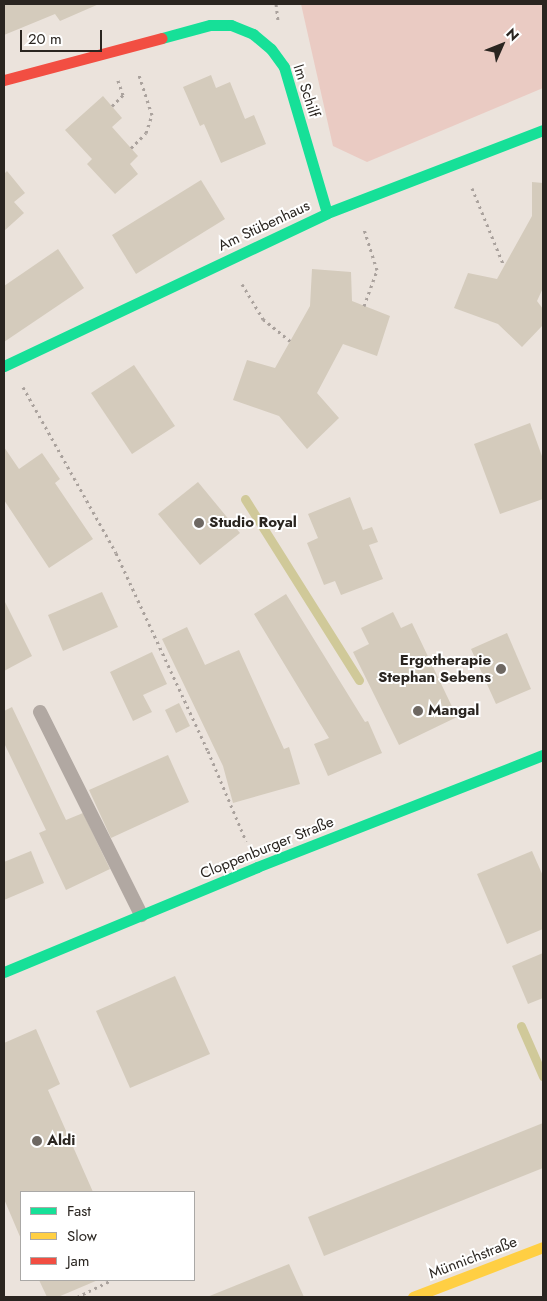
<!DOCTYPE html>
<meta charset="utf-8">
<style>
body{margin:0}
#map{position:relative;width:547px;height:1301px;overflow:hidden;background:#ebe3dc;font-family:Jost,sans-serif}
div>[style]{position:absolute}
.green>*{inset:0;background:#eacbc3}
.stream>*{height:9px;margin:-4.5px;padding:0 4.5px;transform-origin:4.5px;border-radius:4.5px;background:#d0c999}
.building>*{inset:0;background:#d4cbbc}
.path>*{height:3px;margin-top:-1.5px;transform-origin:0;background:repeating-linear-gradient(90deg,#aaa29d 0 2.5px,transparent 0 6.5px)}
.lane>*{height:14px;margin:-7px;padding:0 7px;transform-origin:7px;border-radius:7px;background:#b1a8a2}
.fast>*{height:11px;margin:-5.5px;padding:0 5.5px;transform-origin:5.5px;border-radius:5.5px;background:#16e098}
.slow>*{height:11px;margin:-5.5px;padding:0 5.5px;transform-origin:5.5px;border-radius:5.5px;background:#ffcf43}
.jam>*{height:11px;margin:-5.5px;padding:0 5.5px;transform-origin:5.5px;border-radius:5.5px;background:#f24e42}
.dots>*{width:14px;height:14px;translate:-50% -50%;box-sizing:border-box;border:2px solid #fff;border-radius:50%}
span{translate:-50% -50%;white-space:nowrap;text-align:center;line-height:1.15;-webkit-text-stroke:4px #fff;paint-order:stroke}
.street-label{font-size:15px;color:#2a2520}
.poi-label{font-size:15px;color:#2a2520;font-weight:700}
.left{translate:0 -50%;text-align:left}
.right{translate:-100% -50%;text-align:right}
.frame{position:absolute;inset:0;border:5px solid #2a2520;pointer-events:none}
.legend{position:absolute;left:20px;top:1191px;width:175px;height:90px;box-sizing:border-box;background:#fff;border:1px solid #aaa8a6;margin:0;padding:6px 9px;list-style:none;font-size:15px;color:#2a2520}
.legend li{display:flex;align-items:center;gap:10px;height:25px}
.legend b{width:25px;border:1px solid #aaa8a6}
.north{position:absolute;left:477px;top:20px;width:50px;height:50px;-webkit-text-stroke:4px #fff;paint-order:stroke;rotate:46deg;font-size:14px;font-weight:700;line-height:20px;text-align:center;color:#2a2520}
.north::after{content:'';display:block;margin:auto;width:18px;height:22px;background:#2a2520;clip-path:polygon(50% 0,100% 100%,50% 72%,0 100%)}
.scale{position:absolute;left:20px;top:30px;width:82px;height:22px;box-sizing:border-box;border:2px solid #2a2520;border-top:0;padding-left:6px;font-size:15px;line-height:18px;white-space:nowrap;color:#2a2520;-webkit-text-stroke:4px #fff;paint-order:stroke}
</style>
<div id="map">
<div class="green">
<div style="clip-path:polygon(301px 4px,543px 4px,543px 88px,367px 162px,333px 146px)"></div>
</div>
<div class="stream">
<div style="left:245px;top:499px;width:214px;rotate:57.8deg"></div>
<div style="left:521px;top:1026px;width:55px;rotate:66.3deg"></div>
</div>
<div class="building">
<div style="clip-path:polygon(4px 4px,99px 4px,60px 21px,55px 14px,4px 35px)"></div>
<div style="clip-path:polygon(211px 75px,216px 88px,230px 82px,245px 119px,254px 115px,266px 144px,221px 163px,204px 124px,200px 126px,183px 87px)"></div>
<div style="clip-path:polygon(103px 96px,122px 118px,112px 127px,138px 156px,130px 164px,138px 174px,115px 194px,87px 164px,92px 159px,65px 130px)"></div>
<div style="clip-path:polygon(7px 171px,25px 193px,14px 202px,24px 213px,4px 231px,4px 174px)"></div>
<div style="clip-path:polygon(201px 180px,225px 219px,136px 274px,112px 235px)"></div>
<div style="clip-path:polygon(532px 182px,543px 183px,543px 288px,537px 301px,543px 309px,543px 325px,522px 347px,498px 324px,454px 308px,468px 273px,497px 279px,532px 216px)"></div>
<div style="clip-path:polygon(58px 249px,84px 288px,4px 342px,4px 286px)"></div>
<div style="clip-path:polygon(312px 269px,351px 272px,352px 301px,390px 316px,377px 356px,343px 344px,317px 393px,339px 418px,307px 449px,279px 416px,233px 400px,247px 360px,275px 368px,310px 306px)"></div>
<div style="clip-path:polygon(134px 365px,175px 426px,132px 454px,91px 393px)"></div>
<div style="clip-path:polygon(530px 423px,543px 459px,543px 499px,500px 514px,474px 444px)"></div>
<div style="clip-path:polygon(4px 447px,19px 469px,42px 453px,60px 479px,55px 483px,93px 539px,49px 568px,4px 500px)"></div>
<div style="clip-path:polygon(198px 482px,240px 533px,200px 565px,158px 514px)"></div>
<div style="clip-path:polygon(350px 497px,363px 530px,372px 527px,378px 542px,369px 545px,383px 579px,341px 595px,335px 581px,324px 585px,307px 543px,318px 538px,308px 514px)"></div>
<div style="clip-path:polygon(102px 592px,118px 627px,63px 651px,48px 615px)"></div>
<div style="clip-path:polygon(286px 594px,365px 722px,368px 721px,382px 753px,328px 776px,314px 744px,329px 738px,254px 614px)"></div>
<div style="clip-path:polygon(4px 600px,32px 656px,4px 671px)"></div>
<div style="clip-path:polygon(393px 612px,401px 628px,412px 623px,457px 717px,399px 745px,353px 652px,369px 644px,361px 628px)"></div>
<div style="clip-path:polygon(187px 627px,205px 665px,239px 650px,284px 749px,289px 747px,300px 784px,233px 803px,223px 766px,162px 639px)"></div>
<div style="clip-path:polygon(507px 633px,531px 689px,496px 704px,471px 649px)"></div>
<div style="clip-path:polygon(152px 652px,167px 684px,143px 695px,152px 712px,133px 721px,110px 672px)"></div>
<div style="clip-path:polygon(179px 703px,190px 726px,176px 733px,165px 710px)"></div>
<div style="clip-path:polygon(12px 707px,66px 820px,83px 813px,110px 869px,66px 890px,39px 833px,46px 830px,4px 743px,4px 711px)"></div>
<div style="clip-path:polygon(168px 755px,189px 802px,111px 838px,89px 790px)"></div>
<div style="clip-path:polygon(31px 851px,44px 883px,4px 900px,4px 862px)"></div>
<div style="clip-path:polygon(532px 851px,543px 876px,543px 929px,507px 944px,477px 874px)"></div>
<div style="clip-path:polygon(543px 953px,543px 998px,528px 1004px,512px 966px)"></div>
<div style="clip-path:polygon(175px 976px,210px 1054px,130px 1088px,96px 1011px)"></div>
<div style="clip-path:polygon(36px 1029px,60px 1084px,48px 1090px,93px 1192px,21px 1192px,21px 1239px,4px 1199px,4px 1043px)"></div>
<div style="clip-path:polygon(543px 1123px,543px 1168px,324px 1256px,308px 1217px)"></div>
<div style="clip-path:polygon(289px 1264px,304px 1297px,207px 1297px)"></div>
<div style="clip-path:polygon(39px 1280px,98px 1280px,58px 1297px,47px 1297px)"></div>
</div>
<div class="path">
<div style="left:276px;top:4px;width:16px;rotate:83deg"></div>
<div style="left:112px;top:106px;width:16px;rotate:-45deg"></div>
<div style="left:123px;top:95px;width:18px;rotate:-109deg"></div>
<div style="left:131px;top:148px;width:21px;rotate:-45deg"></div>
<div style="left:146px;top:133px;width:19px;rotate:-72deg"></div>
<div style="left:152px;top:115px;width:45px;rotate:-108deg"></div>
<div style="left:472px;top:188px;width:84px;rotate:67.7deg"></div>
<div style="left:242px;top:284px;width:41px;rotate:59deg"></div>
<div style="left:263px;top:319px;width:35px;rotate:39deg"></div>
<div style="left:364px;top:306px;width:38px;rotate:-70deg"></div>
<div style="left:377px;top:270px;width:43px;rotate:-107.6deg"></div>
<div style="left:23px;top:387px;width:190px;rotate:60.7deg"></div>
<div style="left:116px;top:553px;width:218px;rotate:65.1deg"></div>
<div style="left:208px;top:751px;width:98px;rotate:67.1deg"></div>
<div style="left:77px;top:1297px;width:39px;rotate:-26deg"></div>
</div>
<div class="lane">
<div style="left:40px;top:712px;width:227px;rotate:63.5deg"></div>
</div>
<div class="fast">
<div style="left:162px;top:38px;width:50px;rotate:-15.2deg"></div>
<div style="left:210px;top:25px;width:21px"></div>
<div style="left:231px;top:25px;width:24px;rotate:22deg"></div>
<div style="left:253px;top:34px;width:23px;rotate:40deg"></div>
<div style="left:271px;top:49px;width:22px;rotate:54deg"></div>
<div style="left:284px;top:67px;width:152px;rotate:73.6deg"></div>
<div style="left:4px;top:366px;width:357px;rotate:-25.3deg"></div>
<div style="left:327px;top:213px;width:231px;rotate:-21deg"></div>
<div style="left:4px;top:972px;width:274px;rotate:-22.5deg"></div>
<div style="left:257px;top:867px;width:307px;rotate:-21.4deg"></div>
</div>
<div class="slow">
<div style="left:413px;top:1297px;width:139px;rotate:-21deg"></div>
</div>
<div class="jam">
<div style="left:4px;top:80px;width:163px;rotate:-14.9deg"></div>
</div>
<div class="dots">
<div style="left:199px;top:523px;background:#6e6862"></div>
<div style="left:501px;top:669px;background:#6e6862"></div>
<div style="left:418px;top:711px;background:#6e6862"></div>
<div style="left:37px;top:1141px;background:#6e6862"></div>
</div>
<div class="street-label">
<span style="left:306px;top:91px;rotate:72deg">Im Schilf</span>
<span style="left:264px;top:226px;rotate:-25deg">Am Stübenhaus</span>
<span style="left:267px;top:848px;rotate:-22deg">Cloppenburger Straße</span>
<span style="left:473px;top:1258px;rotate:-21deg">Münnichstraße</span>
</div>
<div class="poi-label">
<span class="left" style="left:209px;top:523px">Studio Royal</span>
<span class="right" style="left:491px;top:669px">Ergotherapie<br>Stephan Sebens</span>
<span class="left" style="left:428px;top:711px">Mangal</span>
<span class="left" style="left:47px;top:1141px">Aldi</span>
</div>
<div class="frame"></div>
<ul class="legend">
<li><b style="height:6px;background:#16e098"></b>Fast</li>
<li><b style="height:6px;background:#ffcf43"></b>Slow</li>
<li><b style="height:6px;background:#f24e42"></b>Jam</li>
</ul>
<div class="north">N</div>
<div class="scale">20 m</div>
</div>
